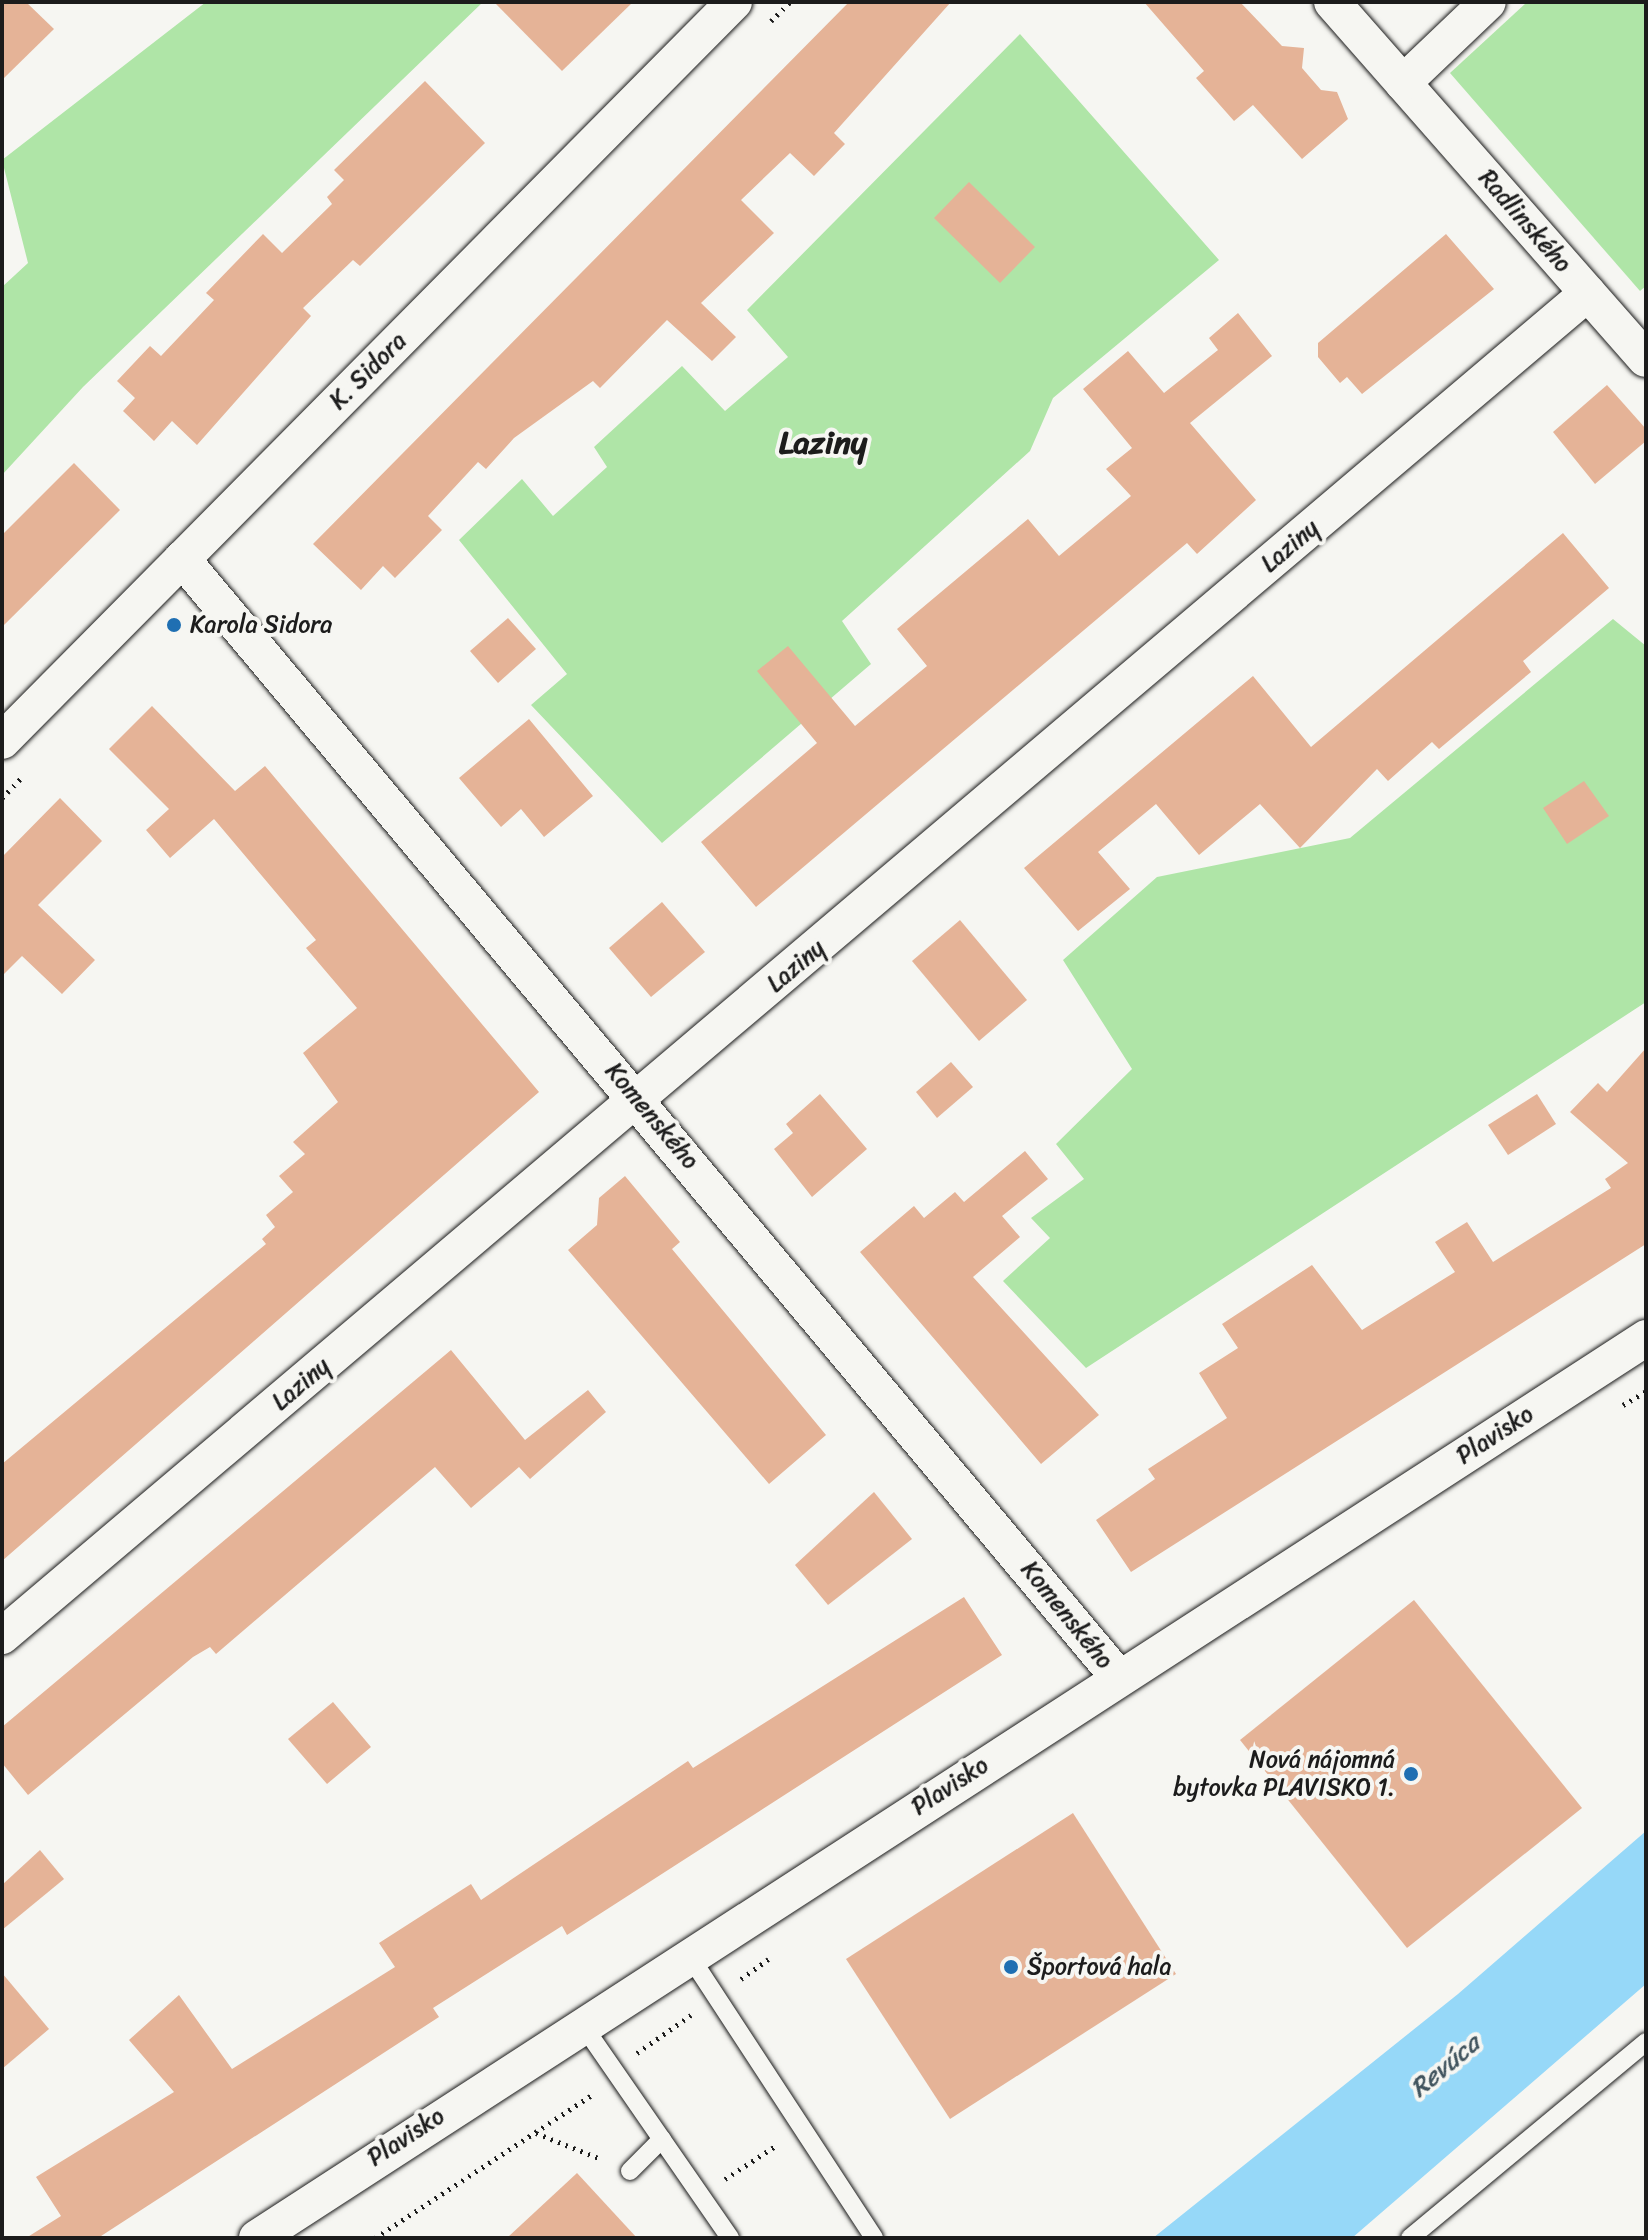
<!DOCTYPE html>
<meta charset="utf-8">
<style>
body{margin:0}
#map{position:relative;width:1648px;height:2240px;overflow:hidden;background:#f6f6f2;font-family:Sriracha,sans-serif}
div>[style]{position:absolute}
.green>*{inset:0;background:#afe5a7}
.water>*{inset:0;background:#96d8f8}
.building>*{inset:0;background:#e5b397}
.path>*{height:5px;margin-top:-2.5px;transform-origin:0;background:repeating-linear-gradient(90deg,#1c1c1c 0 2px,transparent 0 8px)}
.roads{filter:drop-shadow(0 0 2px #1c1c1c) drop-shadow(0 0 2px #1c1c1c)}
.service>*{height:18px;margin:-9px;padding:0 9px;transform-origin:9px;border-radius:9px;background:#f6f6f2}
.minor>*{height:36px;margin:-18px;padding:0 18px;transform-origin:18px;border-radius:18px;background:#f6f6f2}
.dots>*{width:22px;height:22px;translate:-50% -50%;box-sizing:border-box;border:4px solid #f6f6f2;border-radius:50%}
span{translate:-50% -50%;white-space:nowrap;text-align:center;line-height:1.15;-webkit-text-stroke:8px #f6f6f2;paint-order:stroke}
.street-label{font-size:24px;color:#1c1c1c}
.poi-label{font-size:24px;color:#1c1c1c}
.left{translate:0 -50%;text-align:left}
.right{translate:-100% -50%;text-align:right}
.water-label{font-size:26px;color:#41545e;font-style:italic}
.district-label{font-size:32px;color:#1c1c1c;font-weight:700}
.frame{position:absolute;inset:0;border:4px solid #1c1c1c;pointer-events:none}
</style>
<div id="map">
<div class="green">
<div style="clip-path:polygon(206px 2px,483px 2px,83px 387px,2px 475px,2px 287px,28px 263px,2px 160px)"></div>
<div style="clip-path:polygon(1527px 2px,1646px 2px,1646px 286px,1640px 291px,1450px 73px)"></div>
<div style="clip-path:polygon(1020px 34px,1219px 260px,1053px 398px,1030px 451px,842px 621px,871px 664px,662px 843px,531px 705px,567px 674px,459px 540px,522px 479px,553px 516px,607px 467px,594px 447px,682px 366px,725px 411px,788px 357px,747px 310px)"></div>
<div style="clip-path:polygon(1613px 619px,1646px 646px,1646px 1002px,1086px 1368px,1003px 1281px,1050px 1238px,1031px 1218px,1084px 1179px,1056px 1144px,1132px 1069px,1063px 960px,1157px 877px,1350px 838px)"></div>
</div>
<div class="water">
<div style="clip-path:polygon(1646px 1831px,1646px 1984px,1352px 2238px,1153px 2238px,1458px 1994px)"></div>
</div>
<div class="building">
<div style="clip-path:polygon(2px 2px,26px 2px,54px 29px,2px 80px)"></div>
<div style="clip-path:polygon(494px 2px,633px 2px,562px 71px)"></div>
<div style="clip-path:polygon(849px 2px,951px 2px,834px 133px,845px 144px,814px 176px,790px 153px,741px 200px,774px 233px,701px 303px,736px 337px,712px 361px,667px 320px,600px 388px,593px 381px,514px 438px,486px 469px,478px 462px,428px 516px,442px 530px,395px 578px,383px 566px,361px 590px,313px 544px)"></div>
<div style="clip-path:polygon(1144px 2px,1240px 2px,1282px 46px,1304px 48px,1302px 68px,1321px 90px,1337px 92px,1348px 119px,1302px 159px,1253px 105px,1234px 121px,1196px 78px,1204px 71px)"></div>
<div style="clip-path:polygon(425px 81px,485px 143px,360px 266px,353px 260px,303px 308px,311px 316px,197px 445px,172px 421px,154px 441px,123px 411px,135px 398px,117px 381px,150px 346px,161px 356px,214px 300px,206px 293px,263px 234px,282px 253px,332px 204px,327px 197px,344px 180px,334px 170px)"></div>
<div style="clip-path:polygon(969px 182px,1035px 247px,1000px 283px,934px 218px)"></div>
<div style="clip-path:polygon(1446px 234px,1494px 289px,1362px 394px,1347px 377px,1340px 383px,1318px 357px,1318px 343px)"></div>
<div style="clip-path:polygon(1238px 313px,1272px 356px,1190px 423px,1256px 500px,1197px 554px,1187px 543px,756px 907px,701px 842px,817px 743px,757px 671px,788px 646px,855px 726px,927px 666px,897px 629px,1028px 519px,1059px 556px,1131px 496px,1106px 469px,1132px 448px,1083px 389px,1128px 351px,1164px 393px,1218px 350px,1209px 338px)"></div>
<div style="clip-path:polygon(1607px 385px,1646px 429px,1646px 441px,1595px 484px,1553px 432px)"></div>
<div style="clip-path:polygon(74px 463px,120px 510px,2px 627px,2px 535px)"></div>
<div style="clip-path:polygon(1563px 533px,1609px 588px,1523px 661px,1531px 672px,1439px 749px,1432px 742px,1388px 781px,1377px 769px,1300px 848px,1260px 804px,1199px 855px,1156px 804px,1098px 852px,1130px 889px,1078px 931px,1024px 868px,1253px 676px,1311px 747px)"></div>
<div style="clip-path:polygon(508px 618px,536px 649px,498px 683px,470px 651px)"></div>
<div style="clip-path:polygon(152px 706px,235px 791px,265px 766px,539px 1092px,2px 1561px,2px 1464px,266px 1244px,262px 1239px,275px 1227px,266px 1215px,293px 1192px,279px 1176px,305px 1154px,293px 1142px,338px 1102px,303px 1053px,357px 1008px,306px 948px,316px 940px,214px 819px,170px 858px,146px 830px,169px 809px,109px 749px)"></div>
<div style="clip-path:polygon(529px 719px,593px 796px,544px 837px,521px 809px,501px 827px,459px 778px)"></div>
<div style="clip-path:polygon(1584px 781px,1609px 816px,1567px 844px,1543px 808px)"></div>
<div style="clip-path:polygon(60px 798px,102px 841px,38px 905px,95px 960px,62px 994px,22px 956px,2px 976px,2px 857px)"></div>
<div style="clip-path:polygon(662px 902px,705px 952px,651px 997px,609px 948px)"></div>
<div style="clip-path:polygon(960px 920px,1027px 1000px,979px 1041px,912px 961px)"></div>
<div style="clip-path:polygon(1646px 1048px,1646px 1244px,1131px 1572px,1096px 1520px,1155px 1479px,1148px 1469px,1227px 1418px,1199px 1373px,1238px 1348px,1222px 1324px,1312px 1265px,1362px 1330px,1455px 1272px,1435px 1242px,1467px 1222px,1493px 1262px,1611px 1188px,1605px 1179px,1628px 1163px,1570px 1112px,1598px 1083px,1607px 1092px)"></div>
<div style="clip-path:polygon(951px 1062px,973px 1087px,937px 1118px,916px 1092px)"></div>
<div style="clip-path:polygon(820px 1094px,867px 1149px,812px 1197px,774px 1149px,793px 1133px,786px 1124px)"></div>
<div style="clip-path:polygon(1537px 1094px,1556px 1124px,1508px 1155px,1488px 1125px)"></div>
<div style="clip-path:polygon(1025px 1151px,1048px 1179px,1002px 1216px,1020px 1237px,973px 1277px,1099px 1415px,1041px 1464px,860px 1252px,914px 1206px,924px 1218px,955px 1192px,964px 1202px)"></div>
<div style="clip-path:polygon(625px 1176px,680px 1242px,672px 1249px,826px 1435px,769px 1484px,568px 1250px,597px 1225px,599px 1198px)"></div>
<div style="clip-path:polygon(451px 1350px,525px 1440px,588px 1390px,606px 1412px,530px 1479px,519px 1467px,471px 1508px,435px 1467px,216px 1654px,210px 1647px,193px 1657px,28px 1795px,2px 1763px,2px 1727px)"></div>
<div style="clip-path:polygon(874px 1492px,912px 1539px,828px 1605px,795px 1565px)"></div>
<div style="clip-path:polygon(964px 1597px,1002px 1655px,567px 1935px,562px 1926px,433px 2008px,439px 2017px,98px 2238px,26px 2238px,61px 2216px,36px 2177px,174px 2092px,129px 2040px,179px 1995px,232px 2069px,395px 1967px,379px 1943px,471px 1884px,481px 1900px,688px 1761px,693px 1768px)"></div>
<div style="clip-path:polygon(1414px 1600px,1582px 1808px,1407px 1948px,1240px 1740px)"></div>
<div style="clip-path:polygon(333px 1702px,371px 1747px,327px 1784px,288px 1739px)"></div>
<div style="clip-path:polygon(1073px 1813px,1176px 1974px,950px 2119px,846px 1959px)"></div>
<div style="clip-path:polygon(40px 1850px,64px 1879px,2px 1930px,2px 1885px)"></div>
<div style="clip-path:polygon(2px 1973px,49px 2029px,2px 2069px)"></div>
<div style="clip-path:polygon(577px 2173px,637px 2238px,507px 2238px)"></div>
</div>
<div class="path">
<div style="left:771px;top:21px;width:27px;rotate:-45deg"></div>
<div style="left:2px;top:798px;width:28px;rotate:-46deg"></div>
<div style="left:1623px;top:1405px;width:27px;rotate:-31deg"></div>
<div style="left:741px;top:1979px;width:34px;rotate:-36deg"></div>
<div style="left:637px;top:2053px;width:66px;rotate:-35.1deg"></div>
<div style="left:536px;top:2133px;width:70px;rotate:21.8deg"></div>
<div style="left:725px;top:2179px;width:62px;rotate:-33.2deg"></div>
<div style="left:375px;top:2238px;width:260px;rotate:-33.4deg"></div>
</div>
<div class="roads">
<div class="service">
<div style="left:689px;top:1955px;width:338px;rotate:56.8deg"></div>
<div style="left:582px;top:2024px;width:260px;rotate:55.3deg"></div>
<div style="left:630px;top:2171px;width:45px;rotate:-45deg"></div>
<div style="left:1410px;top:2238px;width:307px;rotate:-39.7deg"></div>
</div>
<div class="minor">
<div style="left:1332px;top:2px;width:475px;rotate:48.7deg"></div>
<div style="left:1403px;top:83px;width:117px;rotate:-43.6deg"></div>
<div style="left:182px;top:559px;width:1459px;rotate:50.06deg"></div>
<div style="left:2px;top:741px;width:1040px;rotate:-45.27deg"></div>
<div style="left:2px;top:1636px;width:2078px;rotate:-40.26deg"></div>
<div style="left:257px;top:2238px;width:1655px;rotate:-32.94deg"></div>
</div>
</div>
<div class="dots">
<div style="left:174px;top:625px;background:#1f6fb2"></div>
<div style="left:1411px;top:1774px;background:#1f6fb2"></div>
<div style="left:1011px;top:1967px;background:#1f6fb2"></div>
</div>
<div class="street-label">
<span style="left:1525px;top:221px;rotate:49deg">Radlinského</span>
<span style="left:368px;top:371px;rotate:-45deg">K. Sidora</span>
<span style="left:1290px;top:546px;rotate:-40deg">Laziny</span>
<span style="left:796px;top:966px;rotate:-40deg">Laziny</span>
<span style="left:652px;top:1116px;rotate:50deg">Komenského</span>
<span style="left:301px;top:1384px;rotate:-40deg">Laziny</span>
<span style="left:1495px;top:1435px;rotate:-33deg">Plavisko</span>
<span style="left:1067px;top:1615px;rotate:51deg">Komenského</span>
<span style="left:950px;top:1786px;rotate:-33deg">Plavisko</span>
<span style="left:406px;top:2137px;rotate:-33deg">Plavisko</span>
</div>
<div class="poi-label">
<span class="left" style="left:190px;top:625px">Karola Sidora</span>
<span class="right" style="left:1395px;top:1774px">Nová nájomná<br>bytovka PLAVISKO 1.</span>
<span class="left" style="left:1027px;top:1967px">Športová hala</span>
</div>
<div class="water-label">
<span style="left:1445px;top:2066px;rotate:-40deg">Revúca</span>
</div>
<div class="district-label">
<span style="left:823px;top:443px">Laziny</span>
</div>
<div class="frame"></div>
</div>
